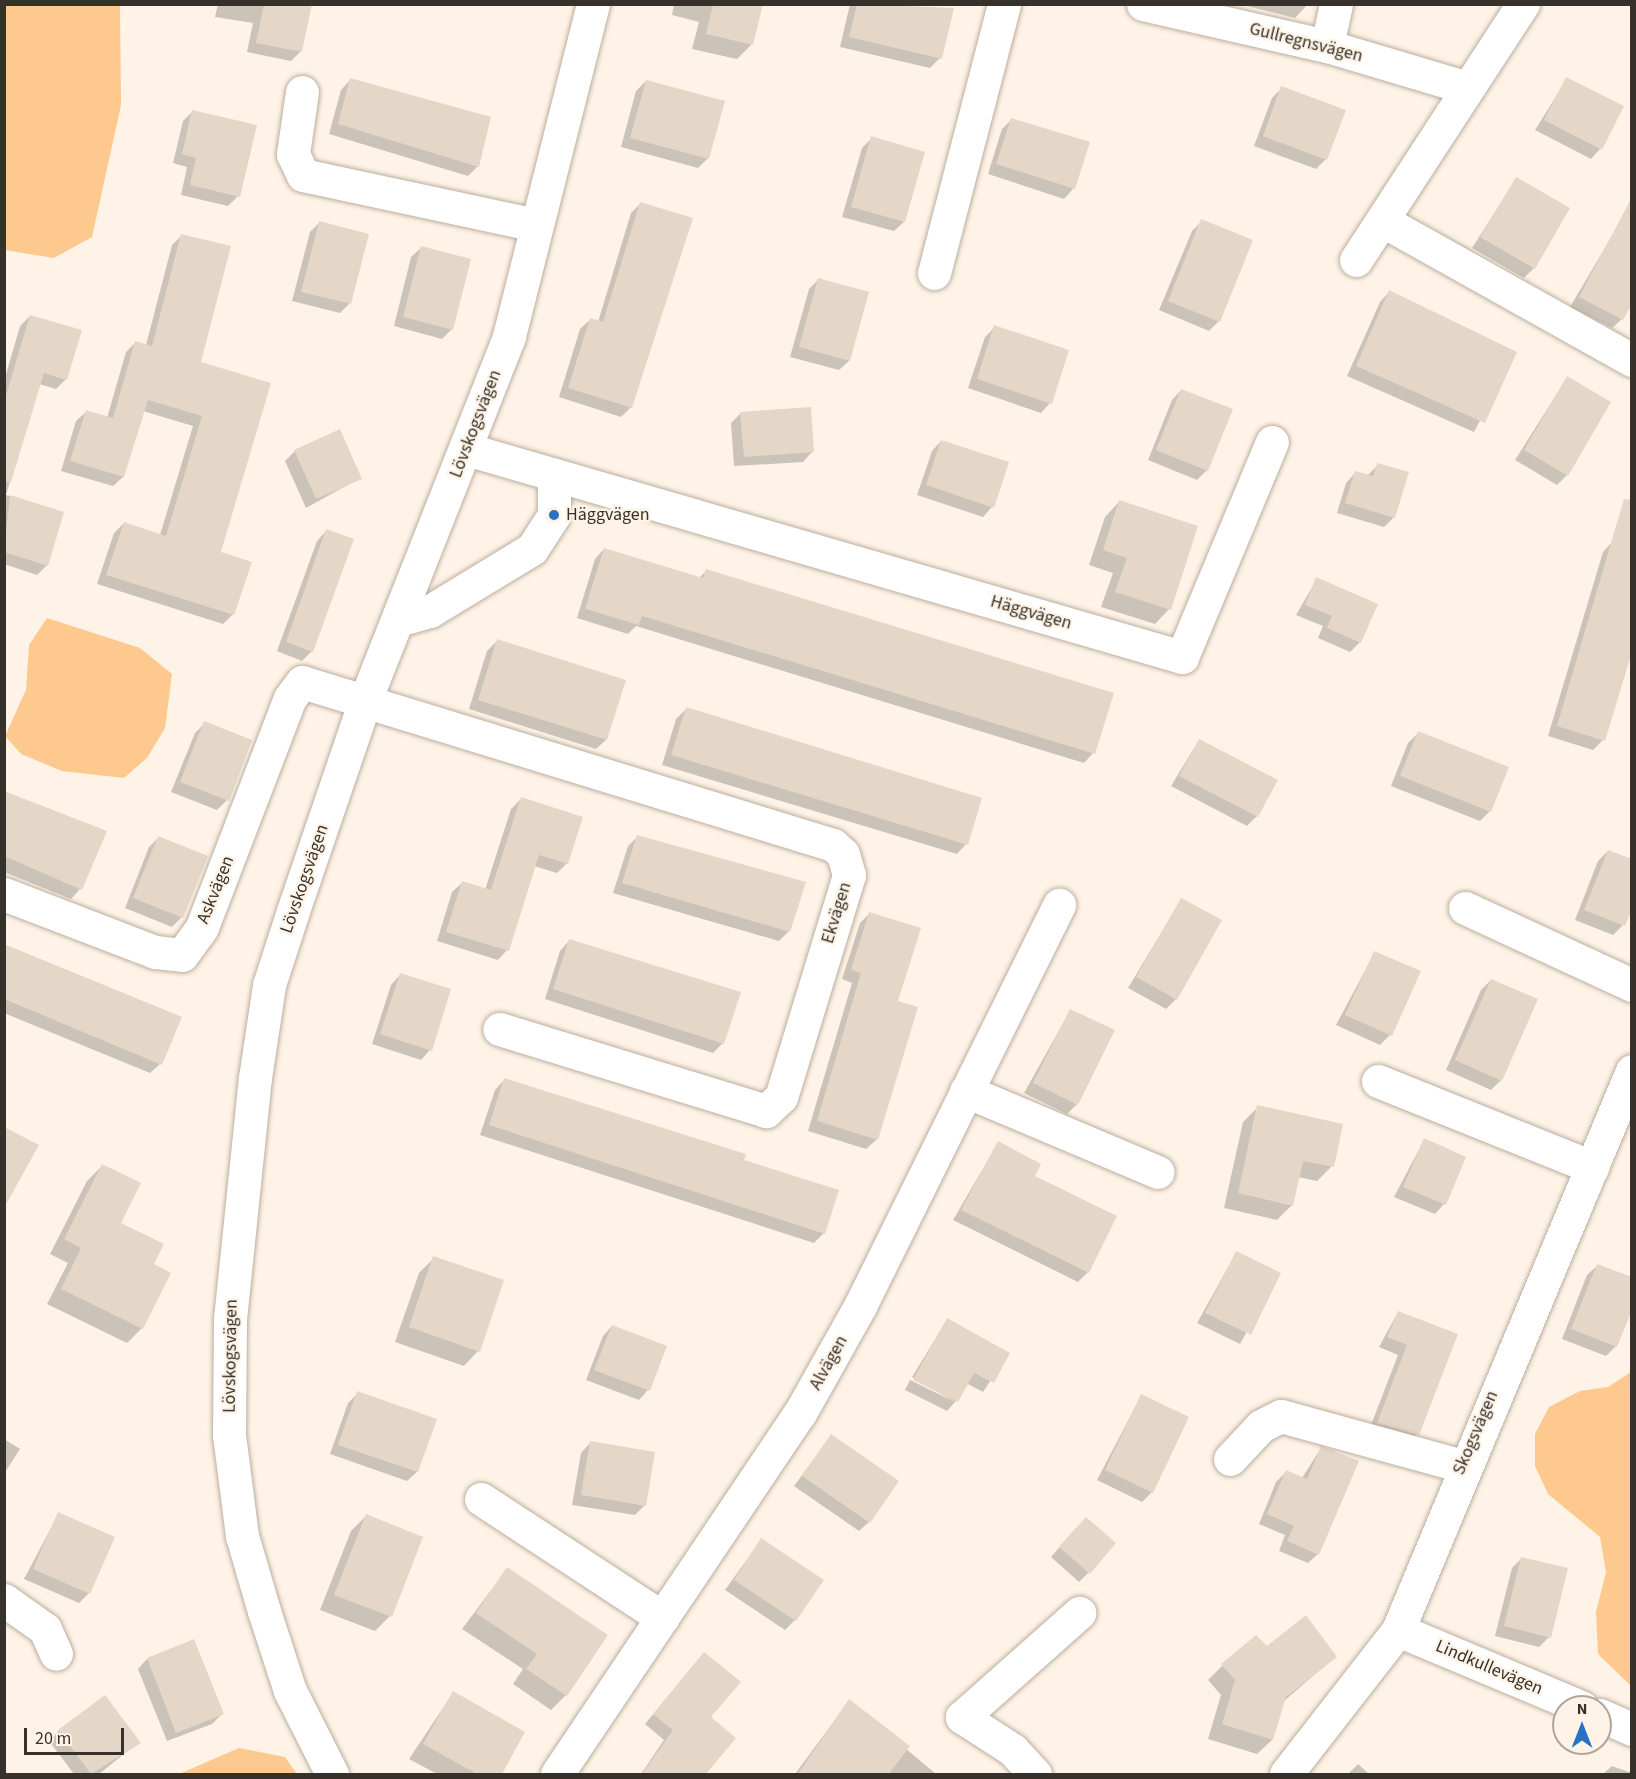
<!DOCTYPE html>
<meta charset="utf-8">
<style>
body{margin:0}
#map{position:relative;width:1636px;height:1779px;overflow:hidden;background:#fef3e6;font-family:"Source Sans 3",sans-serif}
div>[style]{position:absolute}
.green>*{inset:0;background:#fdc98e}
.shadow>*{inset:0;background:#0003}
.building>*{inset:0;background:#e5d7c8}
.roads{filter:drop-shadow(0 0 2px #bbae9f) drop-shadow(0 0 2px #bbae9f)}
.minor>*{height:33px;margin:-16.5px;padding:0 16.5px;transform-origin:16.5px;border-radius:16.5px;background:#fff}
.dots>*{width:16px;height:16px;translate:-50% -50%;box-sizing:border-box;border:3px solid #fef3e6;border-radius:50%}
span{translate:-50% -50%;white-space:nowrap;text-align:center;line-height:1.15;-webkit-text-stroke:4.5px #fef3e6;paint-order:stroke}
.street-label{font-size:18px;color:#36312b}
.poi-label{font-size:18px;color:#36312b}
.left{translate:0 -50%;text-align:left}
.frame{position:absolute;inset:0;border:6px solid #36312b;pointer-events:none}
.north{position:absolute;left:1552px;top:1695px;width:60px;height:60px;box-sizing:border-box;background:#fef3e6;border:2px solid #aea59b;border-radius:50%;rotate:0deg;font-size:16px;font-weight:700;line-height:24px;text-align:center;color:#36312b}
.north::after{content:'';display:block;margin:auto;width:21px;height:27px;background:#2971c2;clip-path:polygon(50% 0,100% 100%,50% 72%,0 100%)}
.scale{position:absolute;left:24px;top:1728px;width:100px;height:27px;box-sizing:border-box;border:3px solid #36312b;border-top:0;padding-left:8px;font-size:18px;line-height:21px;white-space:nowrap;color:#36312b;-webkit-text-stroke:4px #fef3e6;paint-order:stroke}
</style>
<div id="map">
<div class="green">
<div style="clip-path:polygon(4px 5px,120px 5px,121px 105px,92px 237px,54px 258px,5px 250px)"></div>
<div style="clip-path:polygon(47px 618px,140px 648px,172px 674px,165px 728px,147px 758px,124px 778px,62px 771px,21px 754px,5px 736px,26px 690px,29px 645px)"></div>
<div style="clip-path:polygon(1631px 1372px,1631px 1686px,1598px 1654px,1596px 1612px,1606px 1572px,1600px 1537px,1548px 1494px,1535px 1466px,1535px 1434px,1549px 1407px,1580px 1391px,1608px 1387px)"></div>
<div style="clip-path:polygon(239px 1748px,285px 1757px,297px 1774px,179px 1774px)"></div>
</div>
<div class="shadow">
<div style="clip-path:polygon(218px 4px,310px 4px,301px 51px,291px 61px,247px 52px,253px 23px,215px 17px)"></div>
<div style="clip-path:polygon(674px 4px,762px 4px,752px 44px,737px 59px,692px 49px,699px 22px,672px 15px)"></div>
<div style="clip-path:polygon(850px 4px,952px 9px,940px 58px,930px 68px,840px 47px)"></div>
<div style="clip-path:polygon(1239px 4px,1308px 4px,1295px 18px)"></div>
<div style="clip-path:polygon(1567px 79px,1600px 149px,1591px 159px,1535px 130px)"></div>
<div style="clip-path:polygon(350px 80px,478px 166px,468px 176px,329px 134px,341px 90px)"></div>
<div style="clip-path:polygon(646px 81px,708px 158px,698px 168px,621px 147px,636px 91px)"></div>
<div style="clip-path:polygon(1282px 88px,1326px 159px,1316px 169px,1254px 146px,1272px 98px)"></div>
<div style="clip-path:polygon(193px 111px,238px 196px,228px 206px,181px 195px,187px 167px,173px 163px,183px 121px)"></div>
<div style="clip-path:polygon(1012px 119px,1088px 143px,1073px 189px,1064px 199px,988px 174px,1002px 129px)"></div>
<div style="clip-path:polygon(872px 138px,904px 222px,894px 231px,842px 217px,862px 148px)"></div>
<div style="clip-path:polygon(1516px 179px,1534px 268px,1524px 278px,1472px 248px)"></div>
<div style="clip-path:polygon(641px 203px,631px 407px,621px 417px,559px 397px,580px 329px,590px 320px,598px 322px,631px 213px)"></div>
<div style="clip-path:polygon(1202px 221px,1219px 321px,1209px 331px,1159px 310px,1192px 231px)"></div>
<div style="clip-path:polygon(320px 222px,350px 303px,340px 313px,292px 301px,310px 232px)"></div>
<div style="clip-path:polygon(1615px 231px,1622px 319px,1612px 328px,1570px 307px)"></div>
<div style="clip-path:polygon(182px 235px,219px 553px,233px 614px,223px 624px,97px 584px,114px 533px,124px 523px,160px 535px,193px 426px,143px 411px,123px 477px,113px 486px,61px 471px,76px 421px,86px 412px,107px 418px,126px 352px,136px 342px,146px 345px,172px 245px)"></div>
<div style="clip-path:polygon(421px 248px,452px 329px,442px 339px,394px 326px,411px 257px)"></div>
<div style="clip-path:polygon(819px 279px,849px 361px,839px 370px,790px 357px,809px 289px)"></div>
<div style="clip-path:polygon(1389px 292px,1515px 353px,1474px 432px,1347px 376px,1380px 302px)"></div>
<div style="clip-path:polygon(30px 316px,66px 379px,56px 389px,39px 384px,6px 495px,62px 512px,47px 565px,37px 575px,4px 564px,4px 381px,20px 326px)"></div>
<div style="clip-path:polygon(995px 327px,1050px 403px,1041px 413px,968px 388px,985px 337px)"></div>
<div style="clip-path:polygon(1567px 378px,1567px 475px,1557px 485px,1515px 460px)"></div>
<div style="clip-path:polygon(1181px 390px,1207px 470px,1197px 480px,1148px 460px,1172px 400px)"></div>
<div style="clip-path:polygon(741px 413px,812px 452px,803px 462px,734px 466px,731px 423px)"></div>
<div style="clip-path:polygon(941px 441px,992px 507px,983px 517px,917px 495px,932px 451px)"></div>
<div style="clip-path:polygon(295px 451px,360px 478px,306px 508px,285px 461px)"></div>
<div style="clip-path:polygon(1378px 465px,1394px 517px,1384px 527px,1337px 513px,1346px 483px,1355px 473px,1367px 476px)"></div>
<div style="clip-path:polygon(1119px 502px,1169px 609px,1155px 624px,1101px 607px,1113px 573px,1089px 565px,1105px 517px)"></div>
<div style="clip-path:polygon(326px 531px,312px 651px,302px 661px,277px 651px,317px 541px)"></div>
<div style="clip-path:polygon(1612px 542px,1603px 740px,1593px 750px,1548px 736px,1603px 552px)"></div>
<div style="clip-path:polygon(604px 549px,699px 578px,706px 571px,1093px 753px,1084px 763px,636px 626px,628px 634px,577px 618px,595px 559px)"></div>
<div style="clip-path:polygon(1317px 579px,1360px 642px,1350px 652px,1318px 638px,1323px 626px,1296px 615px)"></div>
<div style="clip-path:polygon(497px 641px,606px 740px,596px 749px,469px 709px,487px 651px)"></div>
<div style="clip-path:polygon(686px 709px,966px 844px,957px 854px,662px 765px,676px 719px)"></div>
<div style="clip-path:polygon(205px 723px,227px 800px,217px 810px,171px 792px,195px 733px)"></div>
<div style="clip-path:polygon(1418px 733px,1490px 811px,1480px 821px,1391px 786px,1408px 743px)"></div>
<div style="clip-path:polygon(1199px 740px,1257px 816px,1247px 826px,1171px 786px)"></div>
<div style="clip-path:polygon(4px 793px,80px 889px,71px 899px,4px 872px)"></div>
<div style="clip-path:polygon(521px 799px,567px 863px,557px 873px,534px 866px,507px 950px,498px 960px,437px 941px,452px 892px,462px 883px,485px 890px,511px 809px)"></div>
<div style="clip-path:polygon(638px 836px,789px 931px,779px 941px,613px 893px,628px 846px)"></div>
<div style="clip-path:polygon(159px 837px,182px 917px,172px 927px,125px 908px,149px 847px)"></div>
<div style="clip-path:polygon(1608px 851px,1623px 925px,1613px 935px,1575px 920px,1598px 861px)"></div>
<div style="clip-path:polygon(1181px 900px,1176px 999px,1166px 1009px,1128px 988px)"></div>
<div style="clip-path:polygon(870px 913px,896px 1002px,916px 1008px,876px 1140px,866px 1149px,808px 1131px,852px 983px,842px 979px,860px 923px)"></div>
<div style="clip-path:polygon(569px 941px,723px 1043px,713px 1053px,545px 999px,560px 951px)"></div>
<div style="clip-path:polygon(4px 945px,160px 1064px,150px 1073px,4px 1013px)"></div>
<div style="clip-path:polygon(1375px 952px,1390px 1035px,1380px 1045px,1336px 1025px)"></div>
<div style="clip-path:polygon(400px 975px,430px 1050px,421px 1060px,372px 1044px,391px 985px)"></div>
<div style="clip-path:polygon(1491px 980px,1501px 1080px,1491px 1090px,1446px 1070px,1481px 990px)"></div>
<div style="clip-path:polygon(1070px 1011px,1077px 1104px,1067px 1114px,1024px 1093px)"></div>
<div style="clip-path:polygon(504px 1080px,742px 1161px,824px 1233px,814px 1243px,480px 1135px,495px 1090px)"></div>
<div style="clip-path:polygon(1258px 1107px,1332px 1166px,1317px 1181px,1298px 1177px,1292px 1205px,1277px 1220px,1224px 1208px,1243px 1122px)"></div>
<div style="clip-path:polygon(1424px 1140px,1444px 1204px,1435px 1214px,1394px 1197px)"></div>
<div style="clip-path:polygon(998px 1143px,1032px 1177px,1088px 1272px,1078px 1282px,953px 1220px)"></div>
<div style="clip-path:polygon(102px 1166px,119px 1224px,152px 1265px,142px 1328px,127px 1343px,47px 1304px,68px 1263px,50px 1254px,87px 1181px)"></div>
<div style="clip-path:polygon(1236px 1253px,1279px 1273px,1240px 1344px,1197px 1323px)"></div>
<div style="clip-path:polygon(434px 1258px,478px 1351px,464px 1366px,395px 1342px,419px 1273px)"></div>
<div style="clip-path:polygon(1597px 1266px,1616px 1346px,1606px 1356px,1562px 1339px,1587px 1275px)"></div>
<div style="clip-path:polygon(1398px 1312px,1456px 1335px,1417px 1434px,1408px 1444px,1368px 1433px,1398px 1355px,1379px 1347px)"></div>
<div style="clip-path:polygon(947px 1320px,1008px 1354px,983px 1392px,966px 1383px,955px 1402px,912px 1377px)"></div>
<div style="clip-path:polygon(612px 1326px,648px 1390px,639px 1400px,586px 1380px,603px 1336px)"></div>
<div style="clip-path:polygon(910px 1380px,955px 1402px,947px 1411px,905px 1390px)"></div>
<div style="clip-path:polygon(358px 1393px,435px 1420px,417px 1472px,407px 1481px,330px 1454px,348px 1403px)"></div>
<div style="clip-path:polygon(1141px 1396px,1152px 1492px,1142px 1502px,1097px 1480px)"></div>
<div style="clip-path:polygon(831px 1436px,869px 1522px,859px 1531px,794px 1486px)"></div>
<div style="clip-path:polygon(4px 1439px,20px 1449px,4px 1474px)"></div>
<div style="clip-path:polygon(590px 1443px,645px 1505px,635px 1515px,572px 1505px,581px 1453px)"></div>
<div style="clip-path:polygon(1321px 1448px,1318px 1554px,1308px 1563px,1279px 1551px,1285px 1535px,1259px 1524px,1276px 1482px,1286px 1472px,1302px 1478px)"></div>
<div style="clip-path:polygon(59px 1513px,89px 1593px,79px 1603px,24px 1579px)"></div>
<div style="clip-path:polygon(366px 1516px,390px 1616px,375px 1631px,320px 1610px,351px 1531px)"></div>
<div style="clip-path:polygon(1076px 1528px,1089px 1572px,1079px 1582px,1051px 1557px)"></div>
<div style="clip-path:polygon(761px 1540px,795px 1620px,785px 1630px,725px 1590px)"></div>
<div style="clip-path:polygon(1522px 1558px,1549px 1637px,1539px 1647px,1495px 1636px,1512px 1568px)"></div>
<div style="clip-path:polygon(507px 1569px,566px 1695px,551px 1710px,513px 1684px,523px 1669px,462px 1629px)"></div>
<div style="clip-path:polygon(1266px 1648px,1335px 1657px,1284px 1701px,1272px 1740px,1257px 1754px,1208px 1739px,1221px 1695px,1208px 1680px,1222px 1666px)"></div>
<div style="clip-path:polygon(147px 1659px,222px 1714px,212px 1724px,167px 1741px,138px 1669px)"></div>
<div style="clip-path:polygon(695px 1664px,709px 1718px,701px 1771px,641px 1774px,664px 1740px,645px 1724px)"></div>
<div style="clip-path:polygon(453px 1693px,523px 1733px,500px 1774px,437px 1774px,409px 1759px)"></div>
<div style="clip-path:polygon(849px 1701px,936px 1774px,795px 1774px)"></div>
<div style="clip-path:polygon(59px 1731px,139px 1742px,99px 1774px,74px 1774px,49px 1741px)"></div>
<div style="clip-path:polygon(1358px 1764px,1369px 1774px,1348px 1774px)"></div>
<div style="clip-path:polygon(1612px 1766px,1632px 1773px,1632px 1774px,1603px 1774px)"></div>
</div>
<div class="building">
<div style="clip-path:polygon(264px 4px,312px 4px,302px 52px,256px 43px)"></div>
<div style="clip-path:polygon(713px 4px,763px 4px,753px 45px,706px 34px)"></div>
<div style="clip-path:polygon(857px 4px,954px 8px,942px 59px,849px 37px)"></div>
<div style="clip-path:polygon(1566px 77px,1624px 106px,1602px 150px,1544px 120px)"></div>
<div style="clip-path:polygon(350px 78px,491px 117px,479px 167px,338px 124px)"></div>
<div style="clip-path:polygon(646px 80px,725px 101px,709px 159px,630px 138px)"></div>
<div style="clip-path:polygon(1281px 86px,1346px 110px,1327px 160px,1263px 136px)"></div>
<div style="clip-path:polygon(192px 110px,257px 125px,240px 197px,190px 185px,196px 158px,182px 154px)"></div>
<div style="clip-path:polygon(1011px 118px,1090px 142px,1075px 189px,996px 164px)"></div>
<div style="clip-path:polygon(871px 136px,925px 152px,905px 222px,851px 207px)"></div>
<div style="clip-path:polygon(1516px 177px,1570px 208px,1535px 269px,1480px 237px)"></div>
<div style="clip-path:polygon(1632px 197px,1632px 304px,1623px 320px,1579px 297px)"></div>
<div style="clip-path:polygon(640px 202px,693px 218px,632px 408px,568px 388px,590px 318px,603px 322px)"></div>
<div style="clip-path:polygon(1201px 219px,1253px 240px,1220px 322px,1168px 301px)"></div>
<div style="clip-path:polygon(319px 221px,369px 234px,351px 304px,301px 292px)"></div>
<div style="clip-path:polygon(181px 234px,231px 246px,201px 362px,271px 383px,221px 552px,252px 562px,234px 615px,106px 575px,124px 522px,166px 536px,202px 416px,148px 400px,124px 477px,70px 461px,86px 410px,113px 418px,135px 341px,152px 346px)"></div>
<div style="clip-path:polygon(421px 246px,471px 259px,453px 330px,403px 317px)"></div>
<div style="clip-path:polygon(818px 278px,869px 292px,850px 361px,799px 347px)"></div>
<div style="clip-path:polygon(1389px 290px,1517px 352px,1485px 423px,1356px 366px)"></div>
<div style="clip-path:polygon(30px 315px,82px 330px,67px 380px,44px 373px,11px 482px,4px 481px,4px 402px)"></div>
<div style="clip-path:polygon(994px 325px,1069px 350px,1052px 404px,977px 379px)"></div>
<div style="clip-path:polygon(1567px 376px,1611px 402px,1568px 476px,1524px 450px)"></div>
<div style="clip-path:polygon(1181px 389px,1233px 409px,1208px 471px,1156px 450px)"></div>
<div style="clip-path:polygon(811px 407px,814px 452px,744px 457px,740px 412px)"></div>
<div style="clip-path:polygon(340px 429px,362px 479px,316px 499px,294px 450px)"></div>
<div style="clip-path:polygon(941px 440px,1009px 462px,994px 508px,926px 485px)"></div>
<div style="clip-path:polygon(1377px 463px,1409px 472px,1395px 518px,1345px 503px,1355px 471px,1373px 476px)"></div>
<div style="clip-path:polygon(10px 495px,64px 512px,48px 566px,4px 552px)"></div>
<div style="clip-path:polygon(1624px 499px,1632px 500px,1632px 652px,1605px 741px,1557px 726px)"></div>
<div style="clip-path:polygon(1119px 500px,1198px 526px,1171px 610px,1115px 592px,1127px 558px,1103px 550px)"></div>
<div style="clip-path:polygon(326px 529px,354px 539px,313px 652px,286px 642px)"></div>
<div style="clip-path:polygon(604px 548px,703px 578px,706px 569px,1114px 693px,1095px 754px,642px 616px,639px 625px,585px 609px)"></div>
<div style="clip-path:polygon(1316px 577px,1378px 604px,1361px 643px,1327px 628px,1332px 616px,1305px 605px)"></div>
<div style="clip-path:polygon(497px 639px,626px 680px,607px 740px,478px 700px)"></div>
<div style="clip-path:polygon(686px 707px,982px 798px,968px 845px,671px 755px)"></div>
<div style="clip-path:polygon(204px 721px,252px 740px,229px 801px,180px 782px)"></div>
<div style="clip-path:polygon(1418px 731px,1509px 767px,1491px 812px,1400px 776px)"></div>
<div style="clip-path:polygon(1199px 739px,1278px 780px,1258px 817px,1179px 776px)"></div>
<div style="clip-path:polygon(4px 791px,107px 831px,82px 890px,4px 856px)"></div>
<div style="clip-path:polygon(521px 797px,583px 817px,568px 864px,539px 855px,509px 951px,446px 932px,462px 881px,491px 890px)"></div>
<div style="clip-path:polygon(637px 835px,806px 882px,790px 932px,622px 883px)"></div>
<div style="clip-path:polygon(158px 836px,208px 856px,183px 918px,133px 898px)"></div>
<div style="clip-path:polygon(1608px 850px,1632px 859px,1632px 909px,1625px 926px,1584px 910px)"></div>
<div style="clip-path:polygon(1181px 898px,1222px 920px,1177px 1000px,1136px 977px)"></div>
<div style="clip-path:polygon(869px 912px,921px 928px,898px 1001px,918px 1007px,878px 1140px,817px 1121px,861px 973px,851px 970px)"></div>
<div style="clip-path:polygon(569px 939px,741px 992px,724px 1044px,553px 989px)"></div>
<div style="clip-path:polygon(4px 944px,182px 1017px,162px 1065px,4px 999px)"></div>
<div style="clip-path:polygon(1374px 951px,1421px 971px,1392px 1036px,1345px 1015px)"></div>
<div style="clip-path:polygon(400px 973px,451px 989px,432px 1051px,380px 1034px)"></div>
<div style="clip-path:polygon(1491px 979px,1538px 999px,1502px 1081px,1455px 1060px)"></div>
<div style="clip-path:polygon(1070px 1009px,1115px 1030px,1078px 1105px,1033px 1083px)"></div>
<div style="clip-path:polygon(504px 1078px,746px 1154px,744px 1160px,839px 1190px,825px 1234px,489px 1125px)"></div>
<div style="clip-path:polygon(1257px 1105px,1343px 1124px,1334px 1167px,1303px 1161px,1293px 1206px,1238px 1193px)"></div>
<div style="clip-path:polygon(4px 1127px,39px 1145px,4px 1208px)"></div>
<div style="clip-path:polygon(1424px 1138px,1466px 1157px,1446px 1205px,1403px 1187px)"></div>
<div style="clip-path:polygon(998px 1141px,1041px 1164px,1035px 1176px,1117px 1216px,1089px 1273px,961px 1210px)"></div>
<div style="clip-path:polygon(102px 1164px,141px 1183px,121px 1223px,164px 1244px,154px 1264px,171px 1273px,143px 1329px,61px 1289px,81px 1248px,64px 1239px)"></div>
<div style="clip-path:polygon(1236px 1251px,1281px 1273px,1251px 1335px,1205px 1313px)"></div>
<div style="clip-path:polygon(433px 1256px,504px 1280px,480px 1352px,409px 1327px)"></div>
<div style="clip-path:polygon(1597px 1264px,1632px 1277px,1632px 1310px,1617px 1347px,1571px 1329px)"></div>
<div style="clip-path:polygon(1398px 1311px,1458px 1334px,1419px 1435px,1377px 1423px,1407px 1345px,1387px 1337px)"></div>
<div style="clip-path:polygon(947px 1318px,1010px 1353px,994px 1383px,974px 1373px,958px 1402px,913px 1380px)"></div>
<div style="clip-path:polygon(612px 1325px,667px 1346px,650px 1391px,594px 1370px)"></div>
<div style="clip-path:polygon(357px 1391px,437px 1419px,418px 1472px,338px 1445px)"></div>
<div style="clip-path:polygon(1141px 1394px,1189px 1417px,1153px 1493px,1105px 1470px)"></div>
<div style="clip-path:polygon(831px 1434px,899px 1481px,870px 1523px,802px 1476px)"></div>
<div style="clip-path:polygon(590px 1441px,655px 1452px,646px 1506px,581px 1495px)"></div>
<div style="clip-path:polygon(1321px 1446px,1359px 1461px,1319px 1555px,1287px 1541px,1294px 1526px,1267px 1514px,1286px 1470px,1307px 1479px)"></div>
<div style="clip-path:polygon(58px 1512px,115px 1537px,90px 1594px,33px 1569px)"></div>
<div style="clip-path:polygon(366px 1514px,423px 1537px,392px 1617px,334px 1595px)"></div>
<div style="clip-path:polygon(1086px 1517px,1116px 1543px,1090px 1574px,1059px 1547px)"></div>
<div style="clip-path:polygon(761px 1538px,824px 1580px,796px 1621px,734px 1580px)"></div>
<div style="clip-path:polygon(1521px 1557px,1568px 1568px,1551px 1638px,1504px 1626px)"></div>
<div style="clip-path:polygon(507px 1567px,608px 1635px,567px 1696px,526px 1669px,537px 1654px,476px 1613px)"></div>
<div style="clip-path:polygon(1306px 1615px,1337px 1657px,1286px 1697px,1273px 1740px,1222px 1724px,1235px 1680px,1221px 1664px,1256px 1635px,1267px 1646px)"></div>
<div style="clip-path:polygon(194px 1639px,224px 1714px,176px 1733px,147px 1658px)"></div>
<div style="clip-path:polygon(704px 1652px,741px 1682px,711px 1717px,736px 1738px,706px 1774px,642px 1774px,673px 1730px,653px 1714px)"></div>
<div style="clip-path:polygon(453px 1691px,525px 1732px,502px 1774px,477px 1774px,423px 1744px)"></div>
<div style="clip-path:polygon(105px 1695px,141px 1743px,91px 1774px,58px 1730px)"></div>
<div style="clip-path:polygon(849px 1699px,910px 1746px,889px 1774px,798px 1774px)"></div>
</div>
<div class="roads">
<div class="minor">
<div style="left:1143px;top:4px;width:189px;rotate:12.9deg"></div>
<div style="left:1327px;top:46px;width:147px;rotate:16.6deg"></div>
<div style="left:1327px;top:46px;width:43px;rotate:-77.9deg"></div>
<div style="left:302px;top:92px;width:63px;rotate:98.3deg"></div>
<div style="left:293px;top:154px;width:23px;rotate:65deg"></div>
<div style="left:303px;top:175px;width:238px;rotate:12.1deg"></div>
<div style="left:1383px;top:221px;width:285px;rotate:29.2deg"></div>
<div style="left:1356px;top:260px;width:306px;rotate:-56.9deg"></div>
<div style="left:934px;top:273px;width:278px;rotate:-75.4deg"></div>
<div style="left:466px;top:449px;width:746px;rotate:16.2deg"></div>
<div style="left:1182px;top:657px;width:233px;rotate:-67.3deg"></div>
<div style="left:402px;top:619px;width:29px;rotate:-16deg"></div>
<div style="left:430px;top:611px;width:119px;rotate:-31.3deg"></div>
<div style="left:532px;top:549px;width:40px;rotate:-57.1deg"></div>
<div style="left:554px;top:515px;width:40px;rotate:-90deg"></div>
<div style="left:4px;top:894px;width:162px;rotate:21deg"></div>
<div style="left:155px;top:952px;width:27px;rotate:6deg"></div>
<div style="left:182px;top:955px;width:34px;rotate:-54deg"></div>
<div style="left:202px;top:927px;width:245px;rotate:-69deg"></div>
<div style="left:290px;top:698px;width:20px;rotate:-53deg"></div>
<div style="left:302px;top:682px;width:555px;rotate:17.06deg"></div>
<div style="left:833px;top:845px;width:13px;rotate:42deg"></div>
<div style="left:843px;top:854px;width:22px;rotate:74deg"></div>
<div style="left:849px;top:875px;width:232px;rotate:107deg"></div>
<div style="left:781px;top:1097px;width:21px;rotate:137deg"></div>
<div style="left:766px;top:1111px;width:279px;rotate:-162.9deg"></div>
<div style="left:1465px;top:908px;width:184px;rotate:24.8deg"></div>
<div style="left:1378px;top:1081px;width:231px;rotate:21.9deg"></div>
<div style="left:966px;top:1091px;width:208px;rotate:22.9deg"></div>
<div style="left:1230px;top:1459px;width:45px;rotate:-46.8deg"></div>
<div style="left:1261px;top:1426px;width:22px;rotate:-27deg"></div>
<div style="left:1281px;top:1416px;width:188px;rotate:15.4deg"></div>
<div style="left:481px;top:1499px;width:217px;rotate:33.2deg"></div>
<div style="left:4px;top:1600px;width:50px;rotate:35.3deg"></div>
<div style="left:45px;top:1629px;width:27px;rotate:66deg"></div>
<div style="left:1398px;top:1630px;width:199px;rotate:22.8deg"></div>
<div style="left:1600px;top:1715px;width:35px;rotate:24deg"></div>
<div style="left:332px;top:1774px;width:93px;rotate:-116.8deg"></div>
<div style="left:290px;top:1691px;width:84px;rotate:-108deg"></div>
<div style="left:264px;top:1611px;width:78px;rotate:-106.3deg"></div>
<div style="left:242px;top:1536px;width:102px;rotate:-97.3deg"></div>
<div style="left:229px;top:1435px;width:116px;rotate:-89.5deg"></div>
<div style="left:230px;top:1319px;width:242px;rotate:-84.1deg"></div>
<div style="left:255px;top:1078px;width:94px;rotate:-81.4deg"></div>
<div style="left:269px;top:985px;width:78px;rotate:-72deg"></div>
<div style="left:293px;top:911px;width:225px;rotate:-71.1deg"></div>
<div style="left:366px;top:698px;width:389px;rotate:-68.4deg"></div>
<div style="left:509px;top:336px;width:342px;rotate:-75.8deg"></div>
<div style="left:557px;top:1774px;width:435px;rotate:-56.1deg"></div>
<div style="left:800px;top:1413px;width:123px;rotate:-60.7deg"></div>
<div style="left:860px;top:1306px;width:448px;rotate:-63.6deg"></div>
<div style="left:1035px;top:1774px;width:33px;rotate:-133deg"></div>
<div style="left:1013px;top:1750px;width:61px;rotate:-147.1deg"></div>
<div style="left:962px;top:1717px;width:157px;rotate:-41.6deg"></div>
<div style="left:1286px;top:1774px;width:182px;rotate:-52.1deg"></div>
<div style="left:1398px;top:1630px;width:606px;rotate:-67.29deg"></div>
</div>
</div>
<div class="dots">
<div style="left:554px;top:515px;background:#2971c2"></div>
</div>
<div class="street-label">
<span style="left:1306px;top:43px;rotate:14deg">Gullregnsvägen</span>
<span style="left:476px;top:424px;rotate:-69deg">Lövskogsvägen</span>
<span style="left:1031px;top:613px;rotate:16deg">Häggvägen</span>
<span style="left:305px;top:879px;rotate:-71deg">Lövskogsvägen</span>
<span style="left:216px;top:890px;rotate:-68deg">Askvägen</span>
<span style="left:837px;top:913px;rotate:-73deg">Ekvägen</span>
<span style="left:231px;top:1356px;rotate:-89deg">Lövskogsvägen</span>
<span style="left:829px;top:1363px;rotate:-61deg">Alvägen</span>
<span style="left:1476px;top:1433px;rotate:-67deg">Skogsvägen</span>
<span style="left:1489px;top:1668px;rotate:23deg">Lindkullevägen</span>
</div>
<div class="poi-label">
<span class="left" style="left:566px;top:515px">Häggvägen</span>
</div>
<div class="frame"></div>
<div class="north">N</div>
<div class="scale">20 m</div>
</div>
